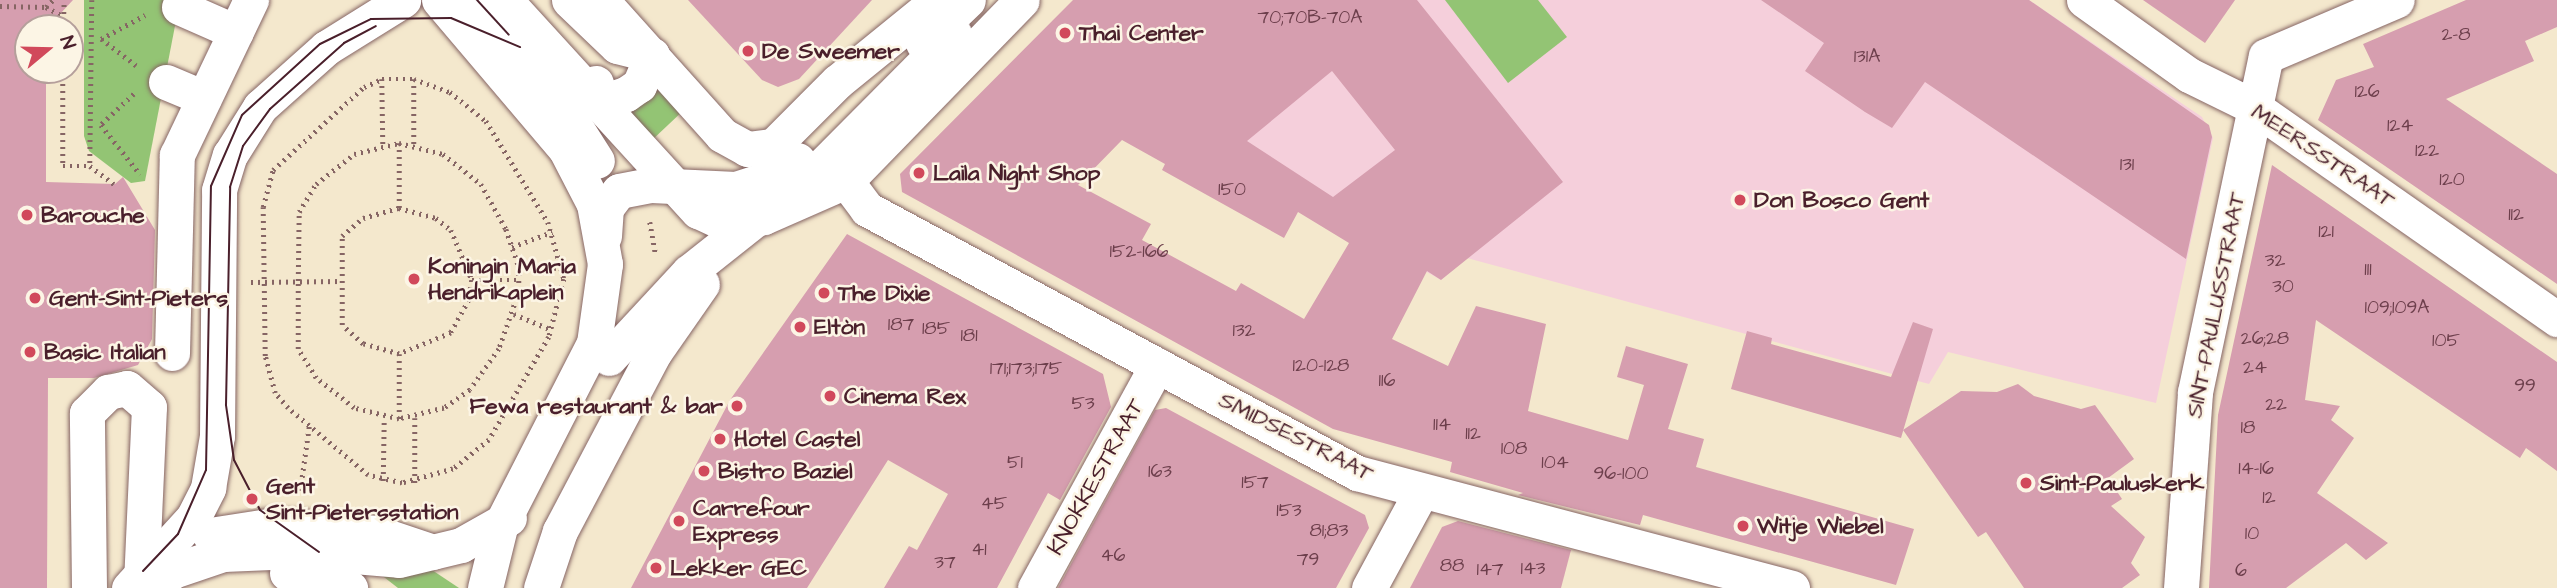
<!DOCTYPE html>
<meta charset="utf-8">
<style>
body{margin:0}
#map{position:relative;width:2557px;height:588px;overflow:hidden;background:#f4e8cd;font-family:"Architects Daughter",sans-serif}
div>[style]{position:absolute}
.built>*{inset:0;background:#f5cfdb}
.green>*{inset:0;background:#93c474}
.building>*{inset:0;background:#d69eaf}
.path>*{height:4.5px;margin-top:-2.25px;transform-origin:0;background:repeating-linear-gradient(90deg,#866564 0 2px,transparent 0 7px)}
.roads{filter:drop-shadow(0 0 2px #866564) drop-shadow(0 0 2px #866564)}
.minor>*{height:35px;margin:-17.5px;padding:0 17.5px;transform-origin:17.5px;border-radius:17.5px;background:#fff}
.tram>*{height:2px;margin:-1px;padding:0 1px;transform-origin:1px;border-radius:1px;background:#4a1f2b}
.dots>*{width:19px;height:19px;translate:-50% -50%;box-sizing:border-box;border:4px solid #fcf5e5;border-radius:50%}
span{translate:-50% -50%;white-space:nowrap;text-align:center;line-height:1.15;-webkit-text-stroke:5px #fcf5e5;paint-order:stroke}
.number-label{font-size:19px;color:#6d3f4c}
.number-label span{-webkit-text-stroke-width:0}
.poi-label{font-size:23px;color:#4a1f2b;font-weight:700}
.left{translate:0 -50%;text-align:left}
.right{translate:-100% -50%;text-align:right}
.street-label{font-size:23px;color:#4a1f2b}
.north{position:absolute;left:14px;top:14px;width:70px;height:70px;box-sizing:border-box;background:#fcf5e5;border:2px solid #b59f9b;border-radius:50%;rotate:71deg;font-size:19px;font-weight:700;line-height:28px;text-align:center;color:#4a1f2b}
.north::after{content:'';display:block;margin:auto;width:24px;height:32px;background:#d1495b;clip-path:polygon(50% 0,100% 100%,50% 72%,0 100%)}
</style>
<div id="map">
<div class="built">
<div style="clip-path:polygon(1232px 0,2029px 0,2202px 117px,2213px 138px,2156px 403px,1948px 352px,1929px 384px,1467px 258px,1441px 280px,1136px 109px)"></div>
</div>
<div class="green">
<div style="clip-path:polygon(84px 0,180px 0,145px 181px,131px 183px,89px 151px,84px 136px)"></div>
<div style="clip-path:polygon(1445px 0,1538px 0,1567px 37px,1508px 83px)"></div>
<div style="clip-path:polygon(659px 74px,686px 108px,650px 142px,621px 111px)"></div>
<div style="clip-path:polygon(420px 562px,459px 588px,398px 588px,380px 574px)"></div>
</div>
<div class="building">
<div style="clip-path:polygon(0 0,73px 0,47px 28px,28px 28px,28px 70px,46px 70px,46px 182px,115px 184px,123px 177px,155px 230px,152px 339px,138px 365px,94px 378px,48px 378px,47px 588px,0 588px)"></div>
<div style="clip-path:polygon(688px 0,872px 0,799px 79px,778px 87px,762px 80px)"></div>
<div style="clip-path:polygon(evenodd,1073px 0,1417px 0,1563px 182px,1441px 280px,1427px 271px,1392px 339px,1448px 366px,1476px 306px,1546px 324px,1528px 411px,1628px 440px,1644px 385px,1617px 377px,1626px 346px,1688px 364px,1668px 429px,1704px 439px,1696px 467px,1914px 529px,1896px 585px,1643px 515px,1640px 525px,1518px 495px,1523px 493px,1450px 472px,1452px 462px,1333px 429px,902px 192px,900px 174px,1073px 0,1332px 71px,1395px 150px,1333px 197px,1247px 141px,1332px 71px,1073px 0,1122px 140px,1165px 164px,1162px 170px,1284px 238px,1298px 212px,1349px 243px,1304px 319px,1241px 283px,1236px 291px,1142px 240px,1151px 224px,1078px 185px,1122px 140px)"></div>
<div style="clip-path:polygon(1761px 0,2029px 0,2209px 125px,2212px 137px,2186px 259px,1925px 82px,1892px 128px,1865px 112px,1805px 71px,1824px 43px)"></div>
<div style="clip-path:polygon(2143px 0,2235px 0,2205px 43px)"></div>
<div style="clip-path:polygon(2466px 0,2557px 0,2557px 27px,2525px 41px,2534px 61px,2446px 99px,2557px 174px,2557px 284px,2318px 120px,2336px 80px,2374px 67px,2363px 44px)"></div>
<div style="clip-path:polygon(2272px 165px,2557px 362px,2557px 471px,2526px 448px,2520px 458px,2316px 320px,2305px 400px,2340px 406px,2331px 420px,2354px 438px,2317px 493px,2388px 543px,2366px 560px,2346px 543px,2286px 588px,2209px 588px,2218px 415px)"></div>
<div style="clip-path:polygon(847px 234px,1103px 374px,1111px 407px,1060px 500px,1048px 493px,997px 588px,884px 588px,909px 546px,917px 550px,948px 494px,888px 460px,807px 588px,631px 588px,730px 400px)"></div>
<div style="clip-path:polygon(1913px 322px,1933px 329px,1901px 438px,1731px 389px,1747px 331px,1772px 338px,1771px 344px,1891px 377px)"></div>
<div style="clip-path:polygon(2018px 384px,2034px 396px,2081px 409px,2095px 405px,2134px 459px,2108px 478px,2122px 499px,2111px 506px,2145px 537px,2131px 563px,2140px 575px,2122px 588px,2024px 588px,1986px 532px,1978px 537px,1903px 430px,1961px 391px,1997px 392px)"></div>
<div style="clip-path:polygon(1166px 408px,1365px 515px,1369px 528px,1336px 588px,1058px 588px,1155px 410px)"></div>
<div style="clip-path:polygon(1458px 521px,1571px 550px,1561px 588px,1410px 588px,1442px 527px)"></div>
</div>
<div class="path">
<div style="left:92px;top:0;width:166px;rotate:90.7deg"></div>
<div style="left:90px;top:166px;width:30px;rotate:37deg"></div>
<div style="left:0;top:6px;width:46px;rotate:1.2deg"></div>
<div style="left:46px;top:7px;width:10px;rotate:-45deg"></div>
<div style="left:46px;top:7px;width:19px;rotate:28deg"></div>
<div style="left:63px;top:28px;width:28px;rotate:-88deg"></div>
<div style="left:136px;top:66px;width:44px;rotate:-142.4deg"></div>
<div style="left:101px;top:39px;width:50px;rotate:-28.6deg"></div>
<div style="left:63px;top:70px;width:96px;rotate:90deg"></div>
<div style="left:63px;top:166px;width:27px"></div>
<div style="left:382px;top:79px;width:32px"></div>
<div style="left:414px;top:79px;width:38px;rotate:20deg"></div>
<div style="left:450px;top:92px;width:46px;rotate:38.9deg"></div>
<div style="left:486px;top:121px;width:119px;rotate:58.5deg"></div>
<div style="left:548px;top:222px;width:59px;rotate:74.3deg"></div>
<div style="left:564px;top:279px;width:60px;rotate:104.5deg"></div>
<div style="left:549px;top:337px;width:119px;rotate:120.2deg"></div>
<div style="left:489px;top:440px;width:46px;rotate:141.1deg"></div>
<div style="left:453px;top:469px;width:53px;rotate:164.6deg"></div>
<div style="left:402px;top:483px;width:35px;rotate:-167deg"></div>
<div style="left:368px;top:475px;width:104px;rotate:-140.1deg"></div>
<div style="left:288px;top:408px;width:20px;rotate:-131deg"></div>
<div style="left:275px;top:393px;width:38px;rotate:-105deg"></div>
<div style="left:265px;top:356px;width:149px;rotate:-90.8deg"></div>
<div style="left:263px;top:207px;width:38px;rotate:-75deg"></div>
<div style="left:273px;top:170px;width:123px;rotate:-42.4deg"></div>
<div style="left:364px;top:87px;width:20px;rotate:-24deg"></div>
<div style="left:382px;top:79px;width:65px;rotate:89.1deg"></div>
<div style="left:414px;top:79px;width:65px;rotate:90deg"></div>
<div style="left:134px;top:94px;width:45px;rotate:136.8deg"></div>
<div style="left:101px;top:125px;width:63px;rotate:51.5deg"></div>
<div style="left:399px;top:143px;width:45px;rotate:14deg"></div>
<div style="left:443px;top:154px;width:48px;rotate:38.3deg"></div>
<div style="left:481px;top:184px;width:51px;rotate:60.9deg"></div>
<div style="left:506px;top:229px;width:40px;rotate:71.1deg"></div>
<div style="left:519px;top:267px;width:25px;rotate:90deg"></div>
<div style="left:519px;top:292px;width:60px;rotate:109.3deg"></div>
<div style="left:499px;top:349px;width:50px;rotate:125.3deg"></div>
<div style="left:470px;top:390px;width:32px;rotate:145deg"></div>
<div style="left:444px;top:408px;width:46px;rotate:166.3deg"></div>
<div style="left:399px;top:419px;width:46px;rotate:-166.3deg"></div>
<div style="left:354px;top:408px;width:48px;rotate:-141.7deg"></div>
<div style="left:316px;top:378px;width:34px;rotate:-122deg"></div>
<div style="left:298px;top:349px;width:68px;rotate:-90deg"></div>
<div style="left:298px;top:281px;width:69px;rotate:-89.2deg"></div>
<div style="left:299px;top:212px;width:33px;rotate:-59deg"></div>
<div style="left:316px;top:184px;width:48px;rotate:-38.3deg"></div>
<div style="left:354px;top:154px;width:46px;rotate:-13.7deg"></div>
<div style="left:399px;top:208px;width:38px;rotate:15deg"></div>
<div style="left:436px;top:218px;width:19px;rotate:39deg"></div>
<div style="left:451px;top:230px;width:54px;rotate:67.2deg"></div>
<div style="left:472px;top:280px;width:20px;rotate:99deg"></div>
<div style="left:469px;top:300px;width:38px;rotate:119deg"></div>
<div style="left:451px;top:333px;width:56px;rotate:158deg"></div>
<div style="left:399px;top:354px;width:37px;rotate:-164deg"></div>
<div style="left:363px;top:344px;width:28px;rotate:-138deg"></div>
<div style="left:342px;top:325px;width:89px;rotate:-90deg"></div>
<div style="left:342px;top:236px;width:28px;rotate:-41deg"></div>
<div style="left:363px;top:218px;width:37px;rotate:-16deg"></div>
<div style="left:399px;top:208px;width:65px;rotate:-90deg"></div>
<div style="left:650px;top:222px;width:34px;rotate:80deg"></div>
<div style="left:512px;top:247px;width:43px;rotate:-20.6deg"></div>
<div style="left:519px;top:267px;width:44px;rotate:1.3deg"></div>
<div style="left:472px;top:280px;width:47px"></div>
<div style="left:251px;top:282px;width:91px;rotate:-0.6deg"></div>
<div style="left:519px;top:292px;width:44px"></div>
<div style="left:514px;top:314px;width:41px;rotate:22.8deg"></div>
<div style="left:415px;top:418px;width:65px;rotate:90deg"></div>
<div style="left:399px;top:419px;width:65px;rotate:-90deg"></div>
<div style="left:383px;top:481px;width:63px;rotate:-89.1deg"></div>
<div style="left:300px;top:491px;width:65px;rotate:-82deg"></div>
</div>
<div class="roads">
<div class="minor">
<div style="left:439px;top:0;width:197px;rotate:49.7deg"></div>
<div style="left:566px;top:150px;width:61px;rotate:62.6deg"></div>
<div style="left:594px;top:204px;width:61px;rotate:79.6deg"></div>
<div style="left:605px;top:264px;width:80px;rotate:97.9deg"></div>
<div style="left:594px;top:343px;width:207px;rotate:117.1deg"></div>
<div style="left:500px;top:527px;width:63px;rotate:103.8deg"></div>
<div style="left:467px;top:0;width:76px;rotate:41.8deg"></div>
<div style="left:505px;top:0;width:286px;rotate:47.6deg"></div>
<div style="left:698px;top:211px;width:26px;rotate:25deg"></div>
<div style="left:722px;top:222px;width:42px;rotate:-6.8deg"></div>
<div style="left:764px;top:217px;width:90px;rotate:-23.7deg"></div>
<div style="left:846px;top:181px;width:252px;rotate:-45.8deg"></div>
<div style="left:569px;top:0;width:66px;rotate:43.8deg"></div>
<div style="left:617px;top:46px;width:36px;rotate:14deg"></div>
<div style="left:652px;top:55px;width:33px;rotate:113deg"></div>
<div style="left:639px;top:85px;width:16px;rotate:145deg"></div>
<div style="left:626px;top:94px;width:25px;rotate:162deg"></div>
<div style="left:602px;top:102px;width:20px;rotate:-108deg"></div>
<div style="left:601px;top:0;width:181px;rotate:48.1deg"></div>
<div style="left:722px;top:135px;width:29px;rotate:29deg"></div>
<div style="left:747px;top:149px;width:26px;rotate:-7deg"></div>
<div style="left:773px;top:146px;width:91px;rotate:-45deg"></div>
<div style="left:837px;top:82px;width:130px;rotate:-39.1deg"></div>
<div style="left:2084px;top:0;width:129px;rotate:35.5deg"></div>
<div style="left:2189px;top:75px;width:72px;rotate:26.2deg"></div>
<div style="left:2254px;top:107px;width:370px;rotate:35deg"></div>
<div style="left:179px;top:7px;width:62px;rotate:23.7deg"></div>
<div style="left:923px;top:43px;width:62px;rotate:-43.7deg"></div>
<div style="left:534px;top:62px;width:117px;rotate:57.5deg"></div>
<div style="left:166px;top:82px;width:41px;rotate:22.8deg"></div>
<div style="left:846px;top:181px;width:35px;rotate:53deg"></div>
<div style="left:867px;top:209px;width:557px;rotate:28.31deg"></div>
<div style="left:1357px;top:473px;width:450px;rotate:14.8deg"></div>
<div style="left:604px;top:236px;width:28px;rotate:-86deg"></div>
<div style="left:606px;top:208px;width:21px;rotate:-53deg"></div>
<div style="left:619px;top:191px;width:33px;rotate:-11deg"></div>
<div style="left:651px;top:185px;width:85px;rotate:2.7deg"></div>
<div style="left:736px;top:189px;width:39px;rotate:-18deg"></div>
<div style="left:773px;top:177px;width:30px;rotate:-34deg"></div>
<div style="left:172px;top:353px;width:198px;rotate:-88.6deg"></div>
<div style="left:177px;top:155px;width:172px;rotate:-64.5deg"></div>
<div style="left:609px;top:358px;width:117px;rotate:-47.1deg"></div>
<div style="left:689px;top:272px;width:167px;rotate:-38.4deg"></div>
<div style="left:820px;top:168px;width:190px;rotate:-45.2deg"></div>
<div style="left:210px;top:535px;width:65px;rotate:-8.9deg"></div>
<div style="left:274px;top:525px;width:103px;rotate:4.4deg"></div>
<div style="left:377px;top:533px;width:59px;rotate:18.7deg"></div>
<div style="left:287px;top:573px;width:65px;rotate:13.4deg"></div>
<div style="left:89px;top:588px;width:175px;rotate:-90.7deg"></div>
<div style="left:87px;top:413px;width:30px;rotate:-45deg"></div>
<div style="left:108px;top:392px;width:19px;rotate:-12deg"></div>
<div style="left:127px;top:388px;width:29px;rotate:41deg"></div>
<div style="left:149px;top:407px;width:174px;rotate:92.6deg"></div>
<div style="left:129px;top:588px;width:95px;rotate:-47.6deg"></div>
<div style="left:193px;top:518px;width:34px;rotate:-63deg"></div>
<div style="left:208px;top:488px;width:53px;rotate:-80.2deg"></div>
<div style="left:217px;top:436px;width:246px;rotate:-89.5deg"></div>
<div style="left:219px;top:190px;width:37px;rotate:-73deg"></div>
<div style="left:230px;top:155px;width:57px;rotate:-58deg"></div>
<div style="left:260px;top:107px;width:89px;rotate:-41.8deg"></div>
<div style="left:326px;top:48px;width:91px;rotate:-31.9deg"></div>
<div style="left:152px;top:588px;width:27px;rotate:-39deg"></div>
<div style="left:173px;top:571px;width:53px;rotate:-18.8deg"></div>
<div style="left:223px;top:554px;width:72px;rotate:-2.4deg"></div>
<div style="left:295px;top:551px;width:104px;rotate:4.9deg"></div>
<div style="left:399px;top:560px;width:64px;rotate:-13.6deg"></div>
<div style="left:461px;top:545px;width:55px;rotate:-29.4deg"></div>
<div style="left:541px;top:588px;width:60px;rotate:-71.6deg"></div>
<div style="left:560px;top:531px;width:201px;rotate:-62.2deg"></div>
<div style="left:654px;top:353px;width:84px;rotate:-55.2deg"></div>
<div style="left:1035px;top:588px;width:254px;rotate:-61.3deg"></div>
<div style="left:1369px;top:588px;width:109px;rotate:-61.6deg"></div>
<div style="left:2181px;top:588px;width:196px;rotate:-85.9deg"></div>
<div style="left:2195px;top:392px;width:343px;rotate:-78.1deg"></div>
<div style="left:2266px;top:56px;width:142px;rotate:-23.1deg"></div>
</div>
</div>
<div class="tram">
<div style="left:477px;top:0;width:47px;rotate:47.6deg"></div>
<div style="left:319px;top:552px;width:72px;rotate:-144.6deg"></div>
<div style="left:260px;top:510px;width:56px;rotate:-117.5deg"></div>
<div style="left:234px;top:460px;width:56px;rotate:-98.3deg"></div>
<div style="left:226px;top:405px;width:218px;rotate:-88.9deg"></div>
<div style="left:230px;top:187px;width:43px;rotate:-72.4deg"></div>
<div style="left:243px;top:146px;width:46px;rotate:-53.9deg"></div>
<div style="left:270px;top:109px;width:99px;rotate:-41.7deg"></div>
<div style="left:344px;top:43px;width:36px;rotate:-28deg"></div>
<div style="left:143px;top:571px;width:51px;rotate:-46.6deg"></div>
<div style="left:178px;top:534px;width:70px;rotate:-66.4deg"></div>
<div style="left:206px;top:470px;width:284px;rotate:-89deg"></div>
<div style="left:211px;top:186px;width:77px;rotate:-66.4deg"></div>
<div style="left:242px;top:115px;width:105px;rotate:-42.3deg"></div>
<div style="left:320px;top:44px;width:57px;rotate:-26.1deg"></div>
<div style="left:371px;top:19px;width:80px;rotate:-0.7deg"></div>
<div style="left:451px;top:18px;width:75px;rotate:22.8deg"></div>
</div>
<div class="dots">
<div style="left:1065px;top:33px;background:#d1495b"></div>
<div style="left:748px;top:51px;background:#d1495b"></div>
<div style="left:919px;top:173px;background:#d1495b"></div>
<div style="left:1740px;top:200px;background:#d1495b"></div>
<div style="left:27px;top:215px;background:#d1495b"></div>
<div style="left:414px;top:279px;background:#d1495b"></div>
<div style="left:824px;top:293px;background:#d1495b"></div>
<div style="left:35px;top:298px;background:#d1495b"></div>
<div style="left:800px;top:327px;background:#d1495b"></div>
<div style="left:30px;top:352px;background:#d1495b"></div>
<div style="left:830px;top:396px;background:#d1495b"></div>
<div style="left:737px;top:406px;background:#d1495b"></div>
<div style="left:720px;top:439px;background:#d1495b"></div>
<div style="left:704px;top:471px;background:#d1495b"></div>
<div style="left:2026px;top:483px;background:#d1495b"></div>
<div style="left:252px;top:499px;background:#d1495b"></div>
<div style="left:679px;top:521px;background:#d1495b"></div>
<div style="left:1743px;top:526px;background:#d1495b"></div>
<div style="left:656px;top:568px;background:#d1495b"></div>
</div>
<div class="number-label">
<span style="left:1310px;top:18px">70;70B-70A</span>
<span style="left:2456px;top:35px">2-8</span>
<span style="left:1867px;top:57px">131A</span>
<span style="left:2367px;top:92px">126</span>
<span style="left:2400px;top:126px">124</span>
<span style="left:2427px;top:151px">122</span>
<span style="left:2127px;top:165px">131</span>
<span style="left:2452px;top:180px">120</span>
<span style="left:1232px;top:190px">150</span>
<span style="left:2516px;top:215px">112</span>
<span style="left:2326px;top:232px">121</span>
<span style="left:1139px;top:252px">152-166</span>
<span style="left:2275px;top:261px">32</span>
<span style="left:2368px;top:270px">111</span>
<span style="left:2283px;top:287px">30</span>
<span style="left:2397px;top:308px">109;109A</span>
<span style="left:901px;top:325px">187</span>
<span style="left:936px;top:329px">185</span>
<span style="left:1244px;top:331px">132</span>
<span style="left:969px;top:336px">181</span>
<span style="left:2265px;top:339px">26;28</span>
<span style="left:2446px;top:341px">105</span>
<span style="left:1321px;top:366px">120-128</span>
<span style="left:2255px;top:368px">24</span>
<span style="left:1026px;top:369px">171;173;175</span>
<span style="left:1387px;top:381px">116</span>
<span style="left:2525px;top:386px">99</span>
<span style="left:1083px;top:404px">53</span>
<span style="left:2276px;top:405px">22</span>
<span style="left:1442px;top:425px">114</span>
<span style="left:2248px;top:428px">18</span>
<span style="left:1473px;top:434px">112</span>
<span style="left:1514px;top:449px">108</span>
<span style="left:1015px;top:463px">51</span>
<span style="left:1555px;top:463px">104</span>
<span style="left:2256px;top:469px">14-16</span>
<span style="left:1160px;top:472px">163</span>
<span style="left:1621px;top:474px">96-100</span>
<span style="left:1255px;top:483px">157</span>
<span style="left:2269px;top:498px">12</span>
<span style="left:994px;top:504px">45</span>
<span style="left:1289px;top:511px">153</span>
<span style="left:1329px;top:531px">81;83</span>
<span style="left:2252px;top:534px">10</span>
<span style="left:979px;top:550px">41</span>
<span style="left:1113px;top:556px">46</span>
<span style="left:1308px;top:560px">79</span>
<span style="left:945px;top:563px">37</span>
<span style="left:1452px;top:566px">88</span>
<span style="left:1533px;top:569px">143</span>
<span style="left:1490px;top:570px">147</span>
<span style="left:2241px;top:571px">6</span>
</div>
<div class="poi-label">
<span class="left" style="left:1079px;top:33px">Thai Center</span>
<span class="left" style="left:762px;top:51px">De Sweemer</span>
<span class="left" style="left:933px;top:173px">Laila Night Shop</span>
<span class="left" style="left:1754px;top:200px">Don Bosco Gent</span>
<span class="left" style="left:41px;top:215px">Barouche</span>
<span class="left" style="left:428px;top:279px">Koningin Maria<br>Hendrikaplein</span>
<span class="left" style="left:838px;top:293px">The Dixie</span>
<span class="left" style="left:49px;top:298px">Gent-Sint-Pieters</span>
<span class="left" style="left:814px;top:327px">Eltòn</span>
<span class="left" style="left:44px;top:352px">Basic Italian</span>
<span class="left" style="left:844px;top:396px">Cinema Rex</span>
<span class="right" style="left:723px;top:406px">Fewa restaurant &amp; bar</span>
<span class="left" style="left:734px;top:439px">Hotel Castel</span>
<span class="left" style="left:718px;top:471px">Bistro Baziel</span>
<span class="left" style="left:2040px;top:483px">Sint-Pauluskerk</span>
<span class="left" style="left:266px;top:499px">Gent<br>Sint-Pietersstation</span>
<span class="left" style="left:693px;top:521px">Carrefour<br>Express</span>
<span class="left" style="left:1757px;top:526px">Witje Wiebel</span>
<span class="left" style="left:670px;top:568px">Lekker GEC</span>
</div>
<div class="street-label">
<span style="left:2323px;top:156px;rotate:34deg">MEERSSTRAAT</span>
<span style="left:2216px;top:305px;rotate:-79deg">SINT-PAULUSSTRAAT</span>
<span style="left:1296px;top:437px;rotate:27deg">SMIDSESTRAAT</span>
<span style="left:1096px;top:477px;rotate:-61deg">KNOKKESTRAAT</span>
</div>
<div class="north">N</div>
</div>
